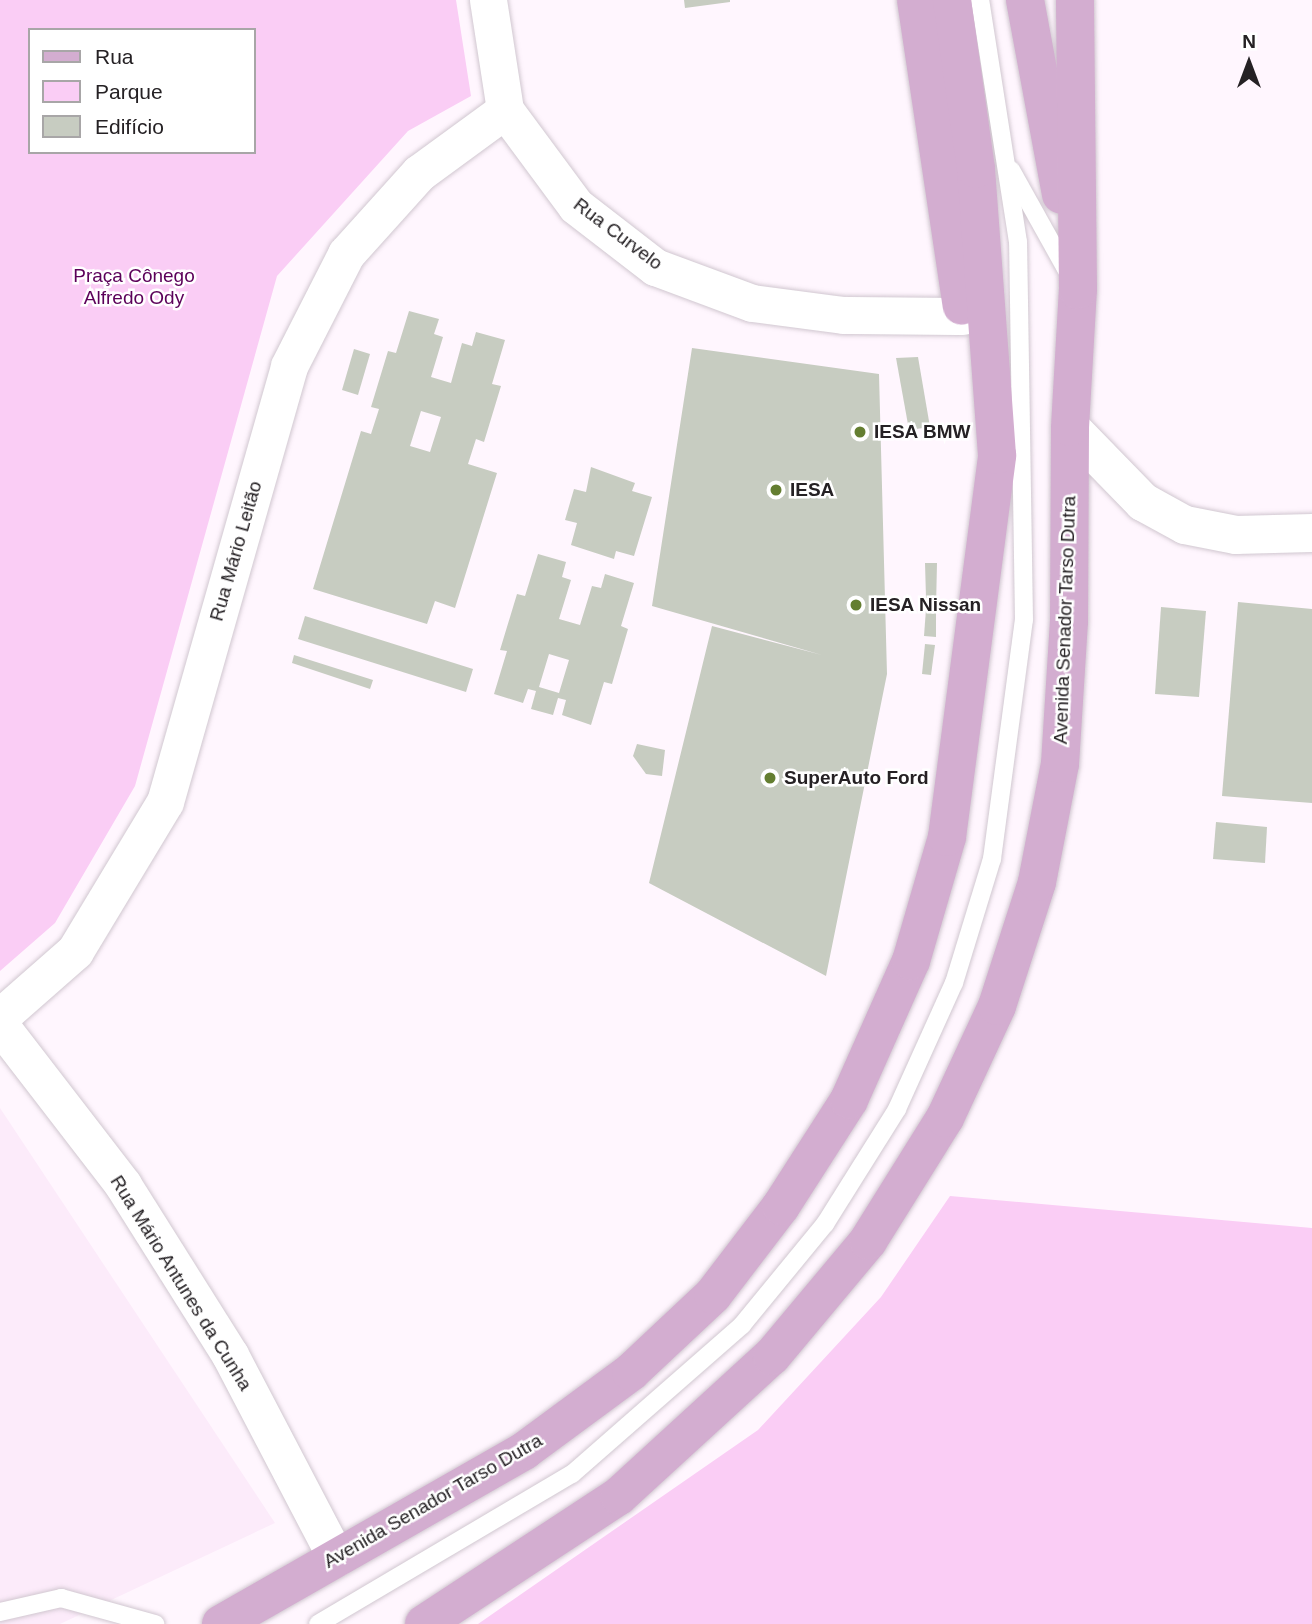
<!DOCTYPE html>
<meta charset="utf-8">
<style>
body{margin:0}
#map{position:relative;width:1312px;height:1624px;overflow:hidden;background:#fff6fe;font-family:Arial,sans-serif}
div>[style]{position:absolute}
.built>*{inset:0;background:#fcebfa}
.green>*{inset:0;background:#facdf5}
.building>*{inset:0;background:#c7ccc1}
.roads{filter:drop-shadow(0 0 2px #d1c7d0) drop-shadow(0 0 2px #d1c7d0)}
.service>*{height:18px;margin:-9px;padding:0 9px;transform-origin:9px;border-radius:9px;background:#fff}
.minor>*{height:37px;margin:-18.5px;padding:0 18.5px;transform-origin:18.5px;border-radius:18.5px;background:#fff}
.tertiary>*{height:38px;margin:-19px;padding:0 19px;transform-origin:19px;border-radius:19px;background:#fff}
.primary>*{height:38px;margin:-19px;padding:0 19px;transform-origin:19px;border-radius:19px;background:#d3add0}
.dots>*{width:19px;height:19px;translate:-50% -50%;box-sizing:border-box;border:4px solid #fff;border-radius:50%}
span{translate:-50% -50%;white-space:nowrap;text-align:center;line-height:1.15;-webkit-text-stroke:5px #fff;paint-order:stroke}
.street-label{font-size:19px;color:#252124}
.park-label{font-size:19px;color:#5b0059}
.poi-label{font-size:19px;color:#252124;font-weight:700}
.left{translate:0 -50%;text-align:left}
.legend{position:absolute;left:28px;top:28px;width:228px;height:126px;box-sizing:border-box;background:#fff;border:2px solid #a8a6a7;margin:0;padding:9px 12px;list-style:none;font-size:21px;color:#252124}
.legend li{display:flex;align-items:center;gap:14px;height:35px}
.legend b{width:35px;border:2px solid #a8a6a7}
.north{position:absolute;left:1214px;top:28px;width:70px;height:70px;-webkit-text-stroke:5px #fff;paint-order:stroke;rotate:0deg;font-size:19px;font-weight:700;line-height:28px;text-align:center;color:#252124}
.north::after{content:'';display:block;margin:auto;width:24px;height:32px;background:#252124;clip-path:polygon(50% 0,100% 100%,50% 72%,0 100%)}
</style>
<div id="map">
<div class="built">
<div style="clip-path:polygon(0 1108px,275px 1523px,60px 1624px,0 1624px)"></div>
</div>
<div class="green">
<div style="clip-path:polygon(evenodd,0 0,456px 0,471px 96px,408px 131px,277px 276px,135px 786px,55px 923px,0 971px,0 0,30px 30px,254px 30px,254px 152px,30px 152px,30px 30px)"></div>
<div style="clip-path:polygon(950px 1196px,1312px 1228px,1312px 1624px,478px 1624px,758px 1430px,881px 1297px)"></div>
</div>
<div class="building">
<div style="clip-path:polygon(684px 0,730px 0,730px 2px,685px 8px)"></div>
<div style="clip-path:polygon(evenodd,409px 311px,439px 319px,434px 334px,443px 337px,431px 377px,451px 383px,462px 343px,472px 346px,476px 332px,505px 340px,492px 384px,501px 386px,484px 442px,476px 439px,468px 464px,497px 473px,455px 608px,435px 601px,427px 624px,313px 589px,361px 431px,371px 434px,379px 409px,371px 407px,388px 351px,396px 353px,409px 311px,421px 411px,441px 417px,430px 452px,410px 446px,421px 411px)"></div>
<div style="clip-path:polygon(692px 348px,879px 374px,887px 674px,826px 976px,649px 883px,712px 626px,822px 655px,652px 606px)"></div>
<div style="clip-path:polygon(354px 349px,370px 354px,358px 395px,342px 390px)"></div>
<div style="clip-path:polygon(918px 357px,930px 427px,909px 430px,896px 358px)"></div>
<div style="clip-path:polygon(591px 467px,635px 483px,632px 491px,652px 497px,634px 556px,616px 551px,614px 559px,571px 545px,577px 523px,565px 520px,574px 489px,586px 492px)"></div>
<div style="clip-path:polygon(evenodd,538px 554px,566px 562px,562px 577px,571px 580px,559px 619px,580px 625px,592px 586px,601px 588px,605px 574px,634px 583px,621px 626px,628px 629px,612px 684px,604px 682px,591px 725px,562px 715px,566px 700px,558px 698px,553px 715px,531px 709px,536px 691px,528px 689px,523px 703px,494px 694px,507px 651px,500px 650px,517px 594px,525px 596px,538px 554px,549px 654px,569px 660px,559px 693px,539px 687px,549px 654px)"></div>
<div style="clip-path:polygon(925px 563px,937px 563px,936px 608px,920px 608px,920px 598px,926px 598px)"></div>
<div style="clip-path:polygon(1238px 602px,1312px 609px,1312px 803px,1222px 796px)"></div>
<div style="clip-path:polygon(1161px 607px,1206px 611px,1199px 697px,1155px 694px)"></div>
<div style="clip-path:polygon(926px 609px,936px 610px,936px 637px,924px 636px)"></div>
<div style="clip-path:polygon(305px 616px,473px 669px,466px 692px,298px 639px)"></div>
<div style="clip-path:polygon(925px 644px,935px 645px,931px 675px,922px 674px)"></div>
<div style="clip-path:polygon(294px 655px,373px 680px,370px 689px,292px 663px)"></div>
<div style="clip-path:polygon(637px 744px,665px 750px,662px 776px,646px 774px,633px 756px)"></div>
<div style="clip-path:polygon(1216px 822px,1267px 827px,1265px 863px,1213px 859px)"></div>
</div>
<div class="roads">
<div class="service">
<div style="left:1011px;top:170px;width:119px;rotate:60.9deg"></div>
<div style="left:0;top:1612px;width:63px;rotate:-12.9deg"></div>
<div style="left:61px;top:1598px;width:98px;rotate:15.5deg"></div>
<div style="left:318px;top:1624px;width:295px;rotate:-30.6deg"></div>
<div style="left:572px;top:1474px;width:226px;rotate:-41.2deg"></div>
<div style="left:742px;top:1325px;width:131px;rotate:-50.6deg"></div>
<div style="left:825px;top:1224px;width:136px;rotate:-57.9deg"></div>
<div style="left:897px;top:1109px;width:138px;rotate:-65.7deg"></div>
<div style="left:954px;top:983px;width:130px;rotate:-73deg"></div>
<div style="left:992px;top:859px;width:241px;rotate:-82.4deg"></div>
<div style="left:1024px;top:620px;width:378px;rotate:-90.9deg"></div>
<div style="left:1018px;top:242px;width:245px;rotate:-98.9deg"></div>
</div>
<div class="minor">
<div style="left:488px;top:0;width:111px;rotate:81.2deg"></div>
<div style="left:505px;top:110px;width:119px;rotate:53.5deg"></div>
<div style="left:576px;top:206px;width:100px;rotate:37.7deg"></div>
<div style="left:655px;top:267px;width:103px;rotate:20.4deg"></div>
<div style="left:752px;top:303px;width:92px;rotate:7.5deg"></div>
<div style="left:843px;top:315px;width:120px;rotate:0.5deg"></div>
<div style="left:0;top:1017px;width:100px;rotate:-41.3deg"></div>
<div style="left:75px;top:951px;width:174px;rotate:-58.9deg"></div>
<div style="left:165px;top:802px;width:453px;rotate:-74.1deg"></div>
<div style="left:289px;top:366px;width:126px;rotate:-63deg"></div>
<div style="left:346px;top:254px;width:109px;rotate:-48deg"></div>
<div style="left:419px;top:173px;width:107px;rotate:-36.2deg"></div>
<div style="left:0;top:1025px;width:202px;rotate:52.4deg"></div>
<div style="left:123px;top:1185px;width:201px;rotate:57.8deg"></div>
<div style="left:230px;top:1355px;width:229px;rotate:62.4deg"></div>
</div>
<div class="tertiary">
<div style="left:1070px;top:427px;width:105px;rotate:45.8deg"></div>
<div style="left:1143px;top:502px;width:48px;rotate:28.7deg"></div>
<div style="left:1185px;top:525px;width:52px;rotate:11.1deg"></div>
<div style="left:1236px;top:535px;width:76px;rotate:-1.5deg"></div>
</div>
<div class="primary">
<div style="left:916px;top:0;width:309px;rotate:81.5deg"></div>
<div style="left:1025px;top:0;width:198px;rotate:79.5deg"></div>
<div style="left:221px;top:1624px;width:349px;rotate:-29.7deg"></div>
<div style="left:524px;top:1451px;width:133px;rotate:-36.4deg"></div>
<div style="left:631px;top:1372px;width:112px;rotate:-43.2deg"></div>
<div style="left:713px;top:1295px;width:112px;rotate:-52.6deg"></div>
<div style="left:781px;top:1206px;width:126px;rotate:-57.3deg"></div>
<div style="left:849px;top:1100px;width:152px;rotate:-66deg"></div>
<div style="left:911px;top:961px;width:129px;rotate:-73.8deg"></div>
<div style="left:947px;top:837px;width:385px;rotate:-82.5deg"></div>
<div style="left:997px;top:455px;width:287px;rotate:-94.2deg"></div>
<div style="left:976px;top:169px;width:171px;rotate:-98.1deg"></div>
<div style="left:424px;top:1624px;width:233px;rotate:-33.3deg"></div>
<div style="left:619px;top:1496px;width:207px;rotate:-42.5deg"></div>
<div style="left:772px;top:1356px;width:150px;rotate:-50.1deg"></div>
<div style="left:868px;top:1241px;width:145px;rotate:-58deg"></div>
<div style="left:945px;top:1118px;width:123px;rotate:-65.1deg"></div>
<div style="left:997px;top:1006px;width:130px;rotate:-72.1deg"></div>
<div style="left:1037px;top:882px;width:120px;rotate:-79deg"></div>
<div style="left:1060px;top:764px;width:143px;rotate:-86.4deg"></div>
<div style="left:1069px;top:621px;width:194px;rotate:-89.7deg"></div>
<div style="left:1070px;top:427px;width:137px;rotate:-86.7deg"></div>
<div style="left:1078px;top:290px;width:290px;rotate:-90.6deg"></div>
</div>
</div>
<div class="dots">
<div style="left:860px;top:432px;background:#647e31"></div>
<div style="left:776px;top:490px;background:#647e31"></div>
<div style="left:856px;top:605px;background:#647e31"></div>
<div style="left:770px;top:778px;background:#647e31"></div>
</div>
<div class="street-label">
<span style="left:618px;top:234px;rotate:37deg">Rua Curvelo</span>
<span style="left:236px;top:551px;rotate:-74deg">Rua Mário Leitão</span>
<span style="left:1065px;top:620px;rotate:-88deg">Avenida Senador Tarso Dutra</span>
<span style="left:181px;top:1283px;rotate:58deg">Rua Mário Antunes da Cunha</span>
<span style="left:433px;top:1501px;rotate:-30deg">Avenida Senador Tarso Dutra</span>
</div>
<div class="park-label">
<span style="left:134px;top:287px">Praça Cônego<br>Alfredo Ody</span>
</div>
<div class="poi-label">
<span class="left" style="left:874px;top:432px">IESA BMW</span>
<span class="left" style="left:790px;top:490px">IESA</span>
<span class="left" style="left:870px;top:605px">IESA Nissan</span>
<span class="left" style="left:784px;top:778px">SuperAuto Ford</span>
</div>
<ul class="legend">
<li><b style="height:9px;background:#d3add0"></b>Rua</li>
<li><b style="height:19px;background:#facdf5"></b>Parque</li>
<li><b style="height:19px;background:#c7ccc1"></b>Edifício</li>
</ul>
<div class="north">N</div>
</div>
